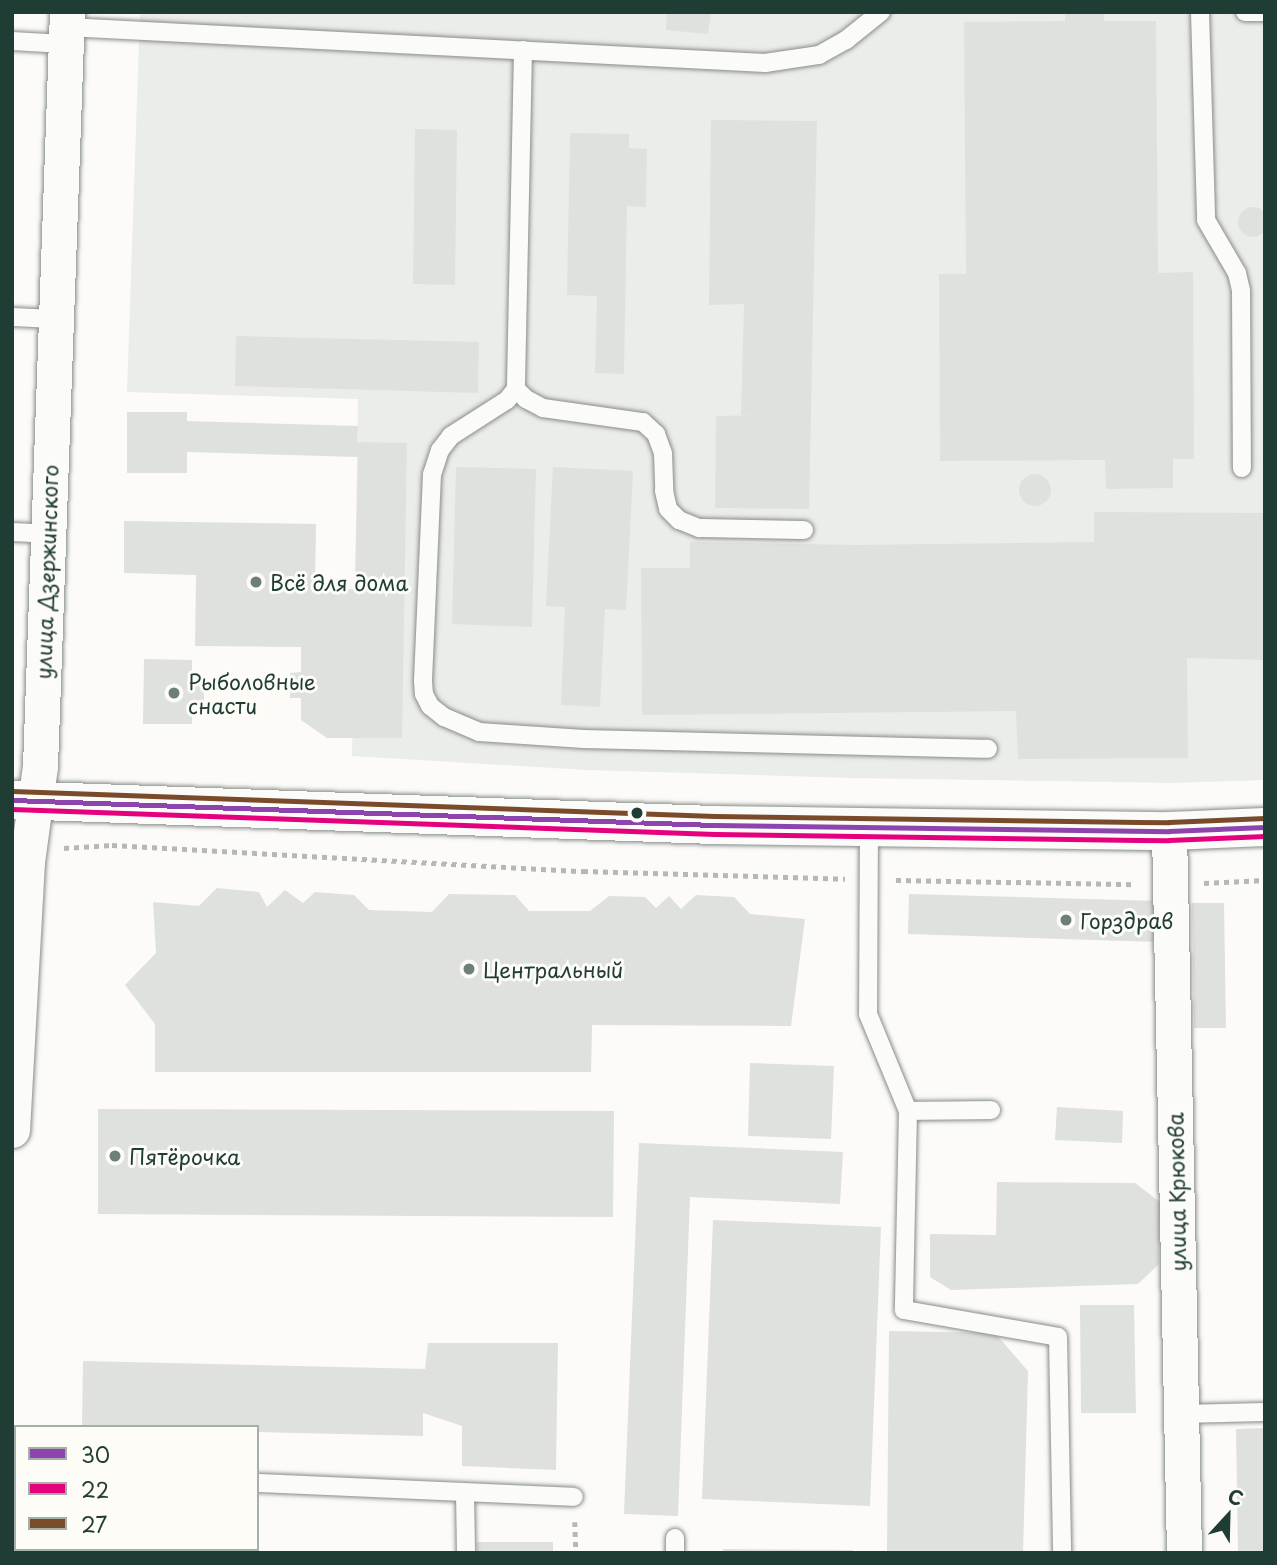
<!DOCTYPE html>
<meta charset="utf-8">
<style>
body{margin:0}
#map{position:relative;width:1277px;height:1565px;overflow:hidden;background:#fcfbf8;font-family:"Playpen Sans",sans-serif}
div>[style]{position:absolute}
.built>*{inset:0;background:#ebede8}
.building>*{inset:0;background:#dfe1de}
.round{border-radius:50%}
.path>*{height:4.5px;margin-top:-2.25px;transform-origin:0;background:repeating-linear-gradient(90deg,#b5b8b6 0 5px,transparent 0 10px)}
.roads{filter:drop-shadow(0 0 2px #888d8a) drop-shadow(0 0 2px #888d8a)}
.lane>*{height:18px;margin:-9px;padding:0 9px;transform-origin:9px;border-radius:9px;background:#fbfbf9}
.street>*{height:35px;margin:-17.5px;padding:0 17.5px;transform-origin:17.5px;border-radius:17.5px;background:#fbfbf9}
.highway>*{height:38px;margin:-19px;padding:0 19px;transform-origin:19px;border-radius:19px;background:#fbfbf9}
.bus-1>*{height:5px;margin:-2.5px;padding:0 2.5px;transform-origin:2.5px;border-radius:2.5px;background:#8e44ad}
.bus-2>*{height:5px;margin:-2.5px;padding:0 2.5px;transform-origin:2.5px;border-radius:2.5px;background:#e5007d}
.bus-3>*{height:5px;margin:-2.5px;padding:0 2.5px;transform-origin:2.5px;border-radius:2.5px;background:#7a4b2a}
.dots>*{width:19px;height:19px;translate:-50% -50%;box-sizing:border-box;border:4px solid #fdfcf7;border-radius:50%}
span{translate:-50% -50%;white-space:nowrap;text-align:center;line-height:1.15;-webkit-text-stroke:6px #fdfcf7;paint-order:stroke}
.street-label{font-size:21px;color:#1f3d34}
.poi-label{font-size:21px;color:#1f3d34}
.left{translate:0 -50%;text-align:left}
.frame{position:absolute;inset:0;border:14px solid #1f3d34;pointer-events:none}
.legend{position:absolute;left:14px;top:1425px;width:245px;height:126px;box-sizing:border-box;background:#fdfcf7;border:2px solid #a4b0a9;margin:0;padding:9px 12px;list-style:none;font-size:21px;color:#1f3d34}
.legend li{display:flex;align-items:center;gap:14px;height:35px}
.legend b{width:35px;border:2px solid #a4b0a9}
.north{position:absolute;left:1193px;top:1481px;width:70px;height:70px;-webkit-text-stroke:5px #fdfcf7;paint-order:stroke;rotate:22deg;font-size:19px;font-weight:700;line-height:28px;text-align:center;color:#1f3d34}
.north::after{content:'';display:block;margin:auto;width:24px;height:32px;background:#1f3d34;clip-path:polygon(50% 0,100% 100%,50% 72%,0 100%)}
</style>
<div id="map">
<div class="built">
<div style="clip-path:polygon(140px 12px,1265px 12px,1265px 780px,1172px 783px,851px 778px,586px 770px,352px 756px,358px 399px,127px 392px)"></div>
</div>
<div class="building">
<div style="clip-path:polygon(667px 12px,711px 12px,708px 34px,666px 30px)"></div>
<div style="clip-path:polygon(1065px 12px,1104px 12px,1104px 21px,1156px 21px,1158px 273px,1193px 272px,1194px 459px,1173px 459px,1173px 488px,1106px 489px,1105px 460px,940px 461px,939px 274px,966px 274px,964px 22px,1065px 21px)"></div>
<div style="clip-path:polygon(711px 120px,817px 121px,809px 509px,715px 508px,716px 416px,761px 415px,741px 415px,744px 304px,709px 305px)"></div>
<div style="clip-path:polygon(415px 129px,457px 130px,455px 285px,413px 284px)"></div>
<div style="clip-path:polygon(570px 133px,629px 134px,629px 148px,647px 149px,646px 207px,627px 206px,624px 374px,595px 373px,597px 296px,567px 295px)"></div>
<div class="round" style="left:1238px;top:207px;width:30px;height:30px"></div>
<div style="clip-path:polygon(236px 336px,479px 342px,478px 393px,235px 386px)"></div>
<div style="clip-path:polygon(127px 412px,187px 412px,187px 421px,358px 426px,357px 442px,407px 443px,402px 738px,327px 738px,301px 720px,301px 698px,290px 698px,290px 673px,301px 672px,301px 647px,195px 646px,196px 575px,124px 573px,124px 521px,316px 524px,315px 589px,355px 589px,358px 457px,187px 452px,187px 473px,127px 473px)"></div>
<div style="clip-path:polygon(456px 467px,536px 469px,532px 627px,452px 624px)"></div>
<div style="clip-path:polygon(553px 467px,633px 471px,626px 610px,605px 609px,600px 707px,561px 705px,565px 607px,546px 606px)"></div>
<div class="round" style="left:1019px;top:474px;width:32px;height:32px"></div>
<div style="clip-path:polygon(1094px 512px,1265px 513px,1265px 660px,1187px 658px,1188px 758px,1018px 759px,1016px 711px,642px 715px,641px 568px,690px 568px,690px 542px,856px 545px,1094px 542px)"></div>
<div style="clip-path:polygon(144px 659px,192px 660px,192px 680px,204px 680px,204px 707px,192px 707px,192px 724px,143px 724px)"></div>
<div style="clip-path:polygon(217px 888px,259px 892px,267px 907px,285px 890px,303px 903px,315px 892px,354px 895px,369px 910px,432px 912px,449px 894px,515px 895px,529px 911px,590px 911px,609px 896px,645px 897px,656px 908px,669px 896px,681px 909px,696px 895px,734px 897px,750px 914px,805px 919px,791px 1026px,592px 1025px,591px 1072px,155px 1072px,155px 1024px,125px 985px,156px 953px,153px 902px,199px 906px)"></div>
<div style="clip-path:polygon(909px 894px,1159px 901px,1158px 942px,908px 934px)"></div>
<div style="clip-path:polygon(1192px 903px,1224px 903px,1226px 1028px,1194px 1028px)"></div>
<div style="clip-path:polygon(750px 1063px,834px 1066px,831px 1139px,748px 1136px)"></div>
<div style="clip-path:polygon(1057px 1107px,1123px 1111px,1122px 1143px,1055px 1140px)"></div>
<div style="clip-path:polygon(98px 1109px,614px 1111px,613px 1217px,98px 1214px)"></div>
<div style="clip-path:polygon(639px 1143px,843px 1152px,840px 1204px,690px 1197px,678px 1516px,624px 1514px)"></div>
<div style="clip-path:polygon(997px 1182px,1135px 1183px,1160px 1202px,1159px 1264px,1138px 1284px,951px 1290px,930px 1277px,930px 1234px,996px 1235px)"></div>
<div style="clip-path:polygon(713px 1220px,881px 1227px,870px 1506px,702px 1499px)"></div>
<div style="clip-path:polygon(1080px 1305px,1134px 1305px,1136px 1413px,1081px 1413px)"></div>
<div style="clip-path:polygon(889px 1331px,995px 1333px,1028px 1371px,1023px 1553px,887px 1553px)"></div>
<div style="clip-path:polygon(428px 1343px,558px 1343px,556px 1470px,462px 1466px,462px 1426px,423px 1413px,423px 1436px,257px 1432px,257px 1427px,82px 1427px,83px 1361px,425px 1369px)"></div>
<div style="clip-path:polygon(1265px 1428px,1265px 1553px,1238px 1553px,1236px 1429px)"></div>
<div style="clip-path:polygon(477px 1542px,553px 1542px,553px 1553px,477px 1553px)"></div>
<div style="clip-path:polygon(723px 1549px,853px 1550px,853px 1553px,723px 1553px)"></div>
</div>
<div class="path">
<div style="left:64px;top:848px;width:48px;rotate:-3.6deg"></div>
<div style="left:112px;top:845px;width:472px;rotate:3.2deg"></div>
<div style="left:583px;top:871px;width:262px;rotate:1.7deg"></div>
<div style="left:896px;top:880px;width:239px;rotate:1deg"></div>
<div style="left:1204px;top:883px;width:61px;rotate:-2.8deg"></div>
<div style="left:575px;top:1522px;width:31px;rotate:88deg"></div>
<div style="left:125px;top:1549px;width:6px;rotate:39deg"></div>
</div>
<div class="roads">
<div class="lane">
<div style="left:1200px;top:12px;width:208px;rotate:88.3deg"></div>
<div style="left:1206px;top:220px;width:61px;rotate:59.7deg"></div>
<div style="left:1237px;top:273px;width:18px;rotate:77deg"></div>
<div style="left:1241px;top:291px;width:177px;rotate:89.7deg"></div>
<div style="left:1245px;top:12px;width:20px"></div>
<div style="left:67px;top:27px;width:699px;rotate:2.95deg"></div>
<div style="left:765px;top:63px;width:55px;rotate:-8.4deg"></div>
<div style="left:819px;top:55px;width:31px;rotate:-29deg"></div>
<div style="left:846px;top:40px;width:45px;rotate:-38.7deg"></div>
<div style="left:12px;top:41px;width:52px;rotate:3.3deg"></div>
<div style="left:523px;top:50px;width:339px;rotate:91.2deg"></div>
<div style="left:516px;top:389px;width:14px;rotate:129deg"></div>
<div style="left:507px;top:400px;width:67px;rotate:147.3deg"></div>
<div style="left:451px;top:436px;width:18px;rotate:128deg"></div>
<div style="left:440px;top:450px;width:25px;rotate:108deg"></div>
<div style="left:432px;top:474px;width:207px;rotate:92.5deg"></div>
<div style="left:423px;top:681px;width:13px;rotate:86deg"></div>
<div style="left:424px;top:694px;width:13px;rotate:63deg"></div>
<div style="left:430px;top:706px;width:18px;rotate:38deg"></div>
<div style="left:444px;top:717px;width:38px;rotate:23deg"></div>
<div style="left:479px;top:732px;width:105px;rotate:3.8deg"></div>
<div style="left:584px;top:739px;width:404px;rotate:1.4deg"></div>
<div style="left:12px;top:317px;width:42px;rotate:2.7deg"></div>
<div style="left:516px;top:389px;width:14px;rotate:45deg"></div>
<div style="left:526px;top:399px;width:19px;rotate:28deg"></div>
<div style="left:543px;top:408px;width:101px;rotate:8deg"></div>
<div style="left:643px;top:422px;width:18px;rotate:43deg"></div>
<div style="left:656px;top:434px;width:20px;rotate:70deg"></div>
<div style="left:663px;top:453px;width:38px;rotate:88deg"></div>
<div style="left:664px;top:491px;width:18px;rotate:77deg"></div>
<div style="left:668px;top:509px;width:16px;rotate:45deg"></div>
<div style="left:679px;top:520px;width:22px;rotate:22deg"></div>
<div style="left:699px;top:528px;width:105px;rotate:1.1deg"></div>
<div style="left:12px;top:532px;width:36px;rotate:3deg"></div>
<div style="left:869px;top:827px;width:187px;rotate:90.3deg"></div>
<div style="left:868px;top:1014px;width:105px;rotate:67.6deg"></div>
<div style="left:991px;top:1110px;width:83px;rotate:179.3deg"></div>
<div style="left:908px;top:1111px;width:199px;rotate:91.2deg"></div>
<div style="left:904px;top:1310px;width:156px;rotate:9.9deg"></div>
<div style="left:1058px;top:1337px;width:216px;rotate:88.9deg"></div>
<div style="left:1181px;top:1414px;width:84px;rotate:-1.4deg"></div>
<div style="left:12px;top:1469px;width:4px"></div>
<div style="left:257px;top:1483px;width:317px;rotate:2.5deg"></div>
<div style="left:465px;top:1494px;width:59px;rotate:89deg"></div>
<div style="left:675px;top:1538px;width:15px;rotate:90deg"></div>
</div>
<div class="street">
<div style="left:1169px;top:831px;width:722px;rotate:88.81deg"></div>
<div style="left:12px;top:1130px;width:268px;rotate:-86.8deg"></div>
<div style="left:27px;top:862px;width:97px;rotate:-82.3deg"></div>
<div style="left:40px;top:766px;width:754px;rotate:-87.95deg"></div>
</div>
<div class="highway">
<div style="left:12px;top:800px;width:703px;rotate:2.04deg"></div>
<div style="left:715px;top:825px;width:454px;rotate:0.8deg"></div>
<div style="left:1169px;top:831px;width:96px;rotate:-2.4deg"></div>
</div>
</div>
<div class="bus-1">
<div style="left:12px;top:800px;width:703px;rotate:2.04deg"></div>
<div style="left:715px;top:825px;width:454px;rotate:0.8deg"></div>
<div style="left:1169px;top:831px;width:96px;rotate:-2.4deg"></div>
</div>
<div class="bus-2">
<div style="left:12px;top:809px;width:703px;rotate:2.04deg"></div>
<div style="left:715px;top:834px;width:454px;rotate:0.8deg"></div>
<div style="left:1169px;top:840px;width:96px;rotate:-2.4deg"></div>
</div>
<div class="bus-3">
<div style="left:12px;top:791px;width:703px;rotate:2.04deg"></div>
<div style="left:715px;top:816px;width:454px;rotate:0.8deg"></div>
<div style="left:1169px;top:822px;width:96px;rotate:-2.4deg"></div>
</div>
<div class="dots">
<div style="left:256px;top:582px;background:#6c8079"></div>
<div style="left:174px;top:693px;background:#6c8079"></div>
<div style="left:637px;top:813px;background:#1f3d34"></div>
<div style="left:1066px;top:920px;background:#6c8079"></div>
<div style="left:469px;top:969px;background:#6c8079"></div>
<div style="left:115px;top:1156px;background:#6c8079"></div>
</div>
<div class="street-label">
<span style="left:46px;top:572px;rotate:-88deg">улица Дзержинского</span>
<span style="left:1176px;top:1192px;rotate:-91deg">улица Крюкова</span>
</div>
<div class="poi-label">
<span class="left" style="left:270px;top:582px">Всё для дома</span>
<span class="left" style="left:188px;top:693px">Рыболовные<br>снасти</span>
<span class="left" style="left:1080px;top:920px">Горздрав</span>
<span class="left" style="left:483px;top:969px">Центральный</span>
<span class="left" style="left:129px;top:1156px">Пятёрочка</span>
</div>
<div class="frame"></div>
<ul class="legend">
<li><b style="height:9px;background:#8e44ad"></b>30</li>
<li><b style="height:9px;background:#e5007d"></b>22</li>
<li><b style="height:9px;background:#7a4b2a"></b>27</li>
</ul>
<div class="north">С</div>
</div>
